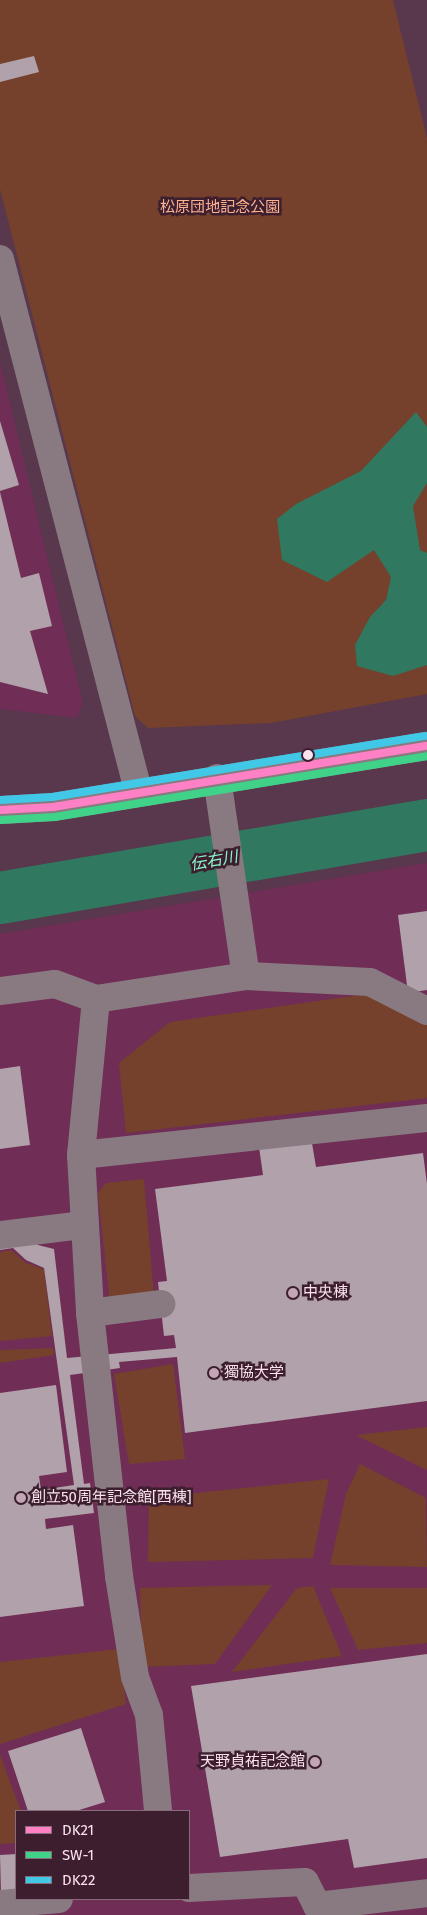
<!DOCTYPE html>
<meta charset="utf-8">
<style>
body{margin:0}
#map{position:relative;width:427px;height:1915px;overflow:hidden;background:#59374c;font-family:"Fira Sans","Noto Sans JP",sans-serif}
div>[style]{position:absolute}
.built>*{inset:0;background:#702d56}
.green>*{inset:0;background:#75412c}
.water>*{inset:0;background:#30785f}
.river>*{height:52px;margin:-26px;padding:0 26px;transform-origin:26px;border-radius:26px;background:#30785f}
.building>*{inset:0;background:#b0a1aa}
.minor>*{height:28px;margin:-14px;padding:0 14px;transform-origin:14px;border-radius:14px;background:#897a82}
.bus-1>*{height:8px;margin:-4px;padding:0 4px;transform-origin:4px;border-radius:4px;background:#ff80c5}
.bus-2>*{height:8px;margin:-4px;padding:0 4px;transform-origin:4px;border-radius:4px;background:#40d288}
.bus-3>*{height:8px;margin:-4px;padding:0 4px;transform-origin:4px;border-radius:4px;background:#40c8e6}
.dots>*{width:14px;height:14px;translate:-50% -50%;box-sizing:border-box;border:2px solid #3c1e2f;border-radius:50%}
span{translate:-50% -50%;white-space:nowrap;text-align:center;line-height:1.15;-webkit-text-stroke:5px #3c1e2f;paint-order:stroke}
.park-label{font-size:15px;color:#fcb290}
.poi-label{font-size:15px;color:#fae2ee}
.left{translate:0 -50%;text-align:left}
.right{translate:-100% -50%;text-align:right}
.water-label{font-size:16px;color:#87f7cb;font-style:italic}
.legend{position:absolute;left:15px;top:1810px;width:175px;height:90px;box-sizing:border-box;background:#3c1e2f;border:1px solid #886c7b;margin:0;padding:6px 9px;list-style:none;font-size:15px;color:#fae2ee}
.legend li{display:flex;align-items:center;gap:10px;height:25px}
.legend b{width:25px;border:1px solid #886c7b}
</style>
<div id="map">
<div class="built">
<div style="clip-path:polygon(0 362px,83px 704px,77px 718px,0 709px)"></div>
<div style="clip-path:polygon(evenodd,427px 863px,427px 1915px,0 1915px,0 934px,427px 863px,16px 1811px,189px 1811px,189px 1899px,16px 1899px,16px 1811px)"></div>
</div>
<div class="green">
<div style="clip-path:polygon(0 0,393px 0,427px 138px,427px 694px,271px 723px,148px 728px,135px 716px,0 189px)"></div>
<div style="clip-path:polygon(374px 993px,427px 1025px,427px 1098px,126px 1133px,119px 1063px,170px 1022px)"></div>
<div style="clip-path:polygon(144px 1179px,154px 1296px,110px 1303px,98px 1193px,106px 1183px)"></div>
<div style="clip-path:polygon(11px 1250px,26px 1263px,44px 1269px,52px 1336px,0 1341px,0 1252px)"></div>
<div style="clip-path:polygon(53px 1348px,54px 1355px,0 1363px,0 1350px)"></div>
<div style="clip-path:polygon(173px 1364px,185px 1459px,129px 1464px,114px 1374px)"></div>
<div style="clip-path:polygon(427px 1427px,427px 1470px,356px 1435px)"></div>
<div style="clip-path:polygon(360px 1464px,426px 1498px,427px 1567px,330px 1565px,346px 1494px)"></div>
<div style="clip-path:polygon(329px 1479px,313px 1558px,148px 1562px,149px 1498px)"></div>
<div style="clip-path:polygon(272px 1585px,215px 1664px,142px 1667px,140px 1588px)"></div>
<div style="clip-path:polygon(313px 1586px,342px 1656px,232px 1672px,297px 1588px)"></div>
<div style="clip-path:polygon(330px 1588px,427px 1588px,427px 1643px,358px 1650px)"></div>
<div style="clip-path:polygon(119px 1649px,126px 1704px,0 1744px,0 1662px)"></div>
<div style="clip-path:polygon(0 1755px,21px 1811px,16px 1811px,16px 1843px,0 1844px)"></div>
</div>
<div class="water">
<div style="clip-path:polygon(416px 412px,427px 427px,427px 483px,413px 506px,420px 550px,427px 553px,427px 665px,393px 676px,357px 666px,355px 645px,370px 617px,386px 600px,391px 577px,374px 550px,327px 582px,282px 560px,277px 519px,296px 504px,361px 471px)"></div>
</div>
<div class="river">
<div style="left:0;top:898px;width:433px;rotate:-9.7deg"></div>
</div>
<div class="building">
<div style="clip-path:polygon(34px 56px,39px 72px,0 82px,0 64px)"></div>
<div style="clip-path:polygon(0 421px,19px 485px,0 491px)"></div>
<div style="clip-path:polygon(0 492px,21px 578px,39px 573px,52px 626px,30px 631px,48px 694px,0 682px)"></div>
<div style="clip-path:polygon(427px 911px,427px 990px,408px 993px,398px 915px)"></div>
<div style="clip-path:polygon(20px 1066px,30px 1145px,0 1149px,0 1069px)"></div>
<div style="clip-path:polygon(312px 1143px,316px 1167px,423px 1153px,427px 1184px,427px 1401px,185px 1433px,177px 1357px,119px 1362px,120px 1368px,70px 1375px,84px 1484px,90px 1483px,94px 1513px,45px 1519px,46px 1529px,73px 1525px,84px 1606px,0 1617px,0 1393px,56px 1385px,67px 1472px,39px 1476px,41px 1490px,74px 1485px,44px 1268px,26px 1260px,13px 1248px,0 1250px,0 1232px,20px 1230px,38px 1245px,54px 1249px,67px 1358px,176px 1348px,174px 1335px,164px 1336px,158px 1282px,167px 1281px,155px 1189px,263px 1175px,259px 1147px)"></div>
<div style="clip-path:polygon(427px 1654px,427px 1858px,354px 1868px,348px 1839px,220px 1857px,191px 1686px)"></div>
<div style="clip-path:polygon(81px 1728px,105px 1802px,76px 1811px,28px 1811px,8px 1751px)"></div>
<div style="clip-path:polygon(16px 1854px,16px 1892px,1px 1894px,0 1855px)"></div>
</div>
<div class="minor">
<div style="left:0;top:259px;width:549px;rotate:75.43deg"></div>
<div style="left:217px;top:778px;width:200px;rotate:81.7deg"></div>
<div style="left:0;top:810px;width:53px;rotate:-3.2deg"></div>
<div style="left:53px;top:807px;width:379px;rotate:-9.3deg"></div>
<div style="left:0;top:991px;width:55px;rotate:-7.3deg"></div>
<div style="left:55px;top:984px;width:44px;rotate:20.1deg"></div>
<div style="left:96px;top:999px;width:152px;rotate:-8.7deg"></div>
<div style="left:246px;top:976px;width:124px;rotate:2.8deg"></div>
<div style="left:370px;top:982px;width:64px;rotate:27deg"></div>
<div style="left:96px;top:999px;width:157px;rotate:95.5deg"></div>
<div style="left:81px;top:1155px;width:348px;rotate:-6.1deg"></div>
<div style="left:81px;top:1155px;width:158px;rotate:86.7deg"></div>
<div style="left:90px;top:1313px;width:265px;rotate:83.7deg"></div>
<div style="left:119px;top:1576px;width:102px;rotate:81deg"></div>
<div style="left:135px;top:1677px;width:40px;rotate:69.8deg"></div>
<div style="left:149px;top:1715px;width:96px;rotate:84.6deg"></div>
<div style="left:0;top:1235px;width:84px;rotate:-6.9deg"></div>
<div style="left:90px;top:1313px;width:72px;rotate:-7.2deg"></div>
<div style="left:189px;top:1888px;width:116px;rotate:-3deg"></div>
<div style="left:305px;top:1882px;width:27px;rotate:63deg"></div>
<div style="left:317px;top:1906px;width:111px;rotate:-6.7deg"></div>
<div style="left:0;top:1904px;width:59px;rotate:-4.8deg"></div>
</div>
<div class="bus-1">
<div style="left:0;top:810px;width:53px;rotate:-3.2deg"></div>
<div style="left:53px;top:807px;width:379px;rotate:-9.3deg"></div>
</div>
<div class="bus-2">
<div style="left:1px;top:820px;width:54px;rotate:-3.2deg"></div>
<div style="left:55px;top:817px;width:377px;rotate:-9.3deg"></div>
</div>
<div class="bus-3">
<div style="left:0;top:800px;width:52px;rotate:-3.3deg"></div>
<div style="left:52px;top:797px;width:378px;rotate:-9.3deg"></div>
</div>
<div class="dots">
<div style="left:308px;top:755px;background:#fae2ee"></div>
<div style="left:293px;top:1293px;background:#c2a6b5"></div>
<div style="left:214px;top:1373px;background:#c2a6b5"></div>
<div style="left:21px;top:1498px;background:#c2a6b5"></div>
<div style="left:315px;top:1762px;background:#c2a6b5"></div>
</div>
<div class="park-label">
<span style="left:220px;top:208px">松原団地記念公園</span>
</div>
<div class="poi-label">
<span class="left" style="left:303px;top:1293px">中央棟</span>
<span class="left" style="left:224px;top:1373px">獨協大学</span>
<span class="left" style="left:31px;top:1498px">創立50周年記念館[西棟]</span>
<span class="right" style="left:305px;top:1762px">天野貞祐記念館</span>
</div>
<div class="water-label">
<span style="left:214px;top:861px;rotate:-10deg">伝右川</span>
</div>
<ul class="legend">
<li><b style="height:6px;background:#ff80c5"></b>DK21</li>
<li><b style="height:6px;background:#40d288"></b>SW-1</li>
<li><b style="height:6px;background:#40c8e6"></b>DK22</li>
</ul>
</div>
